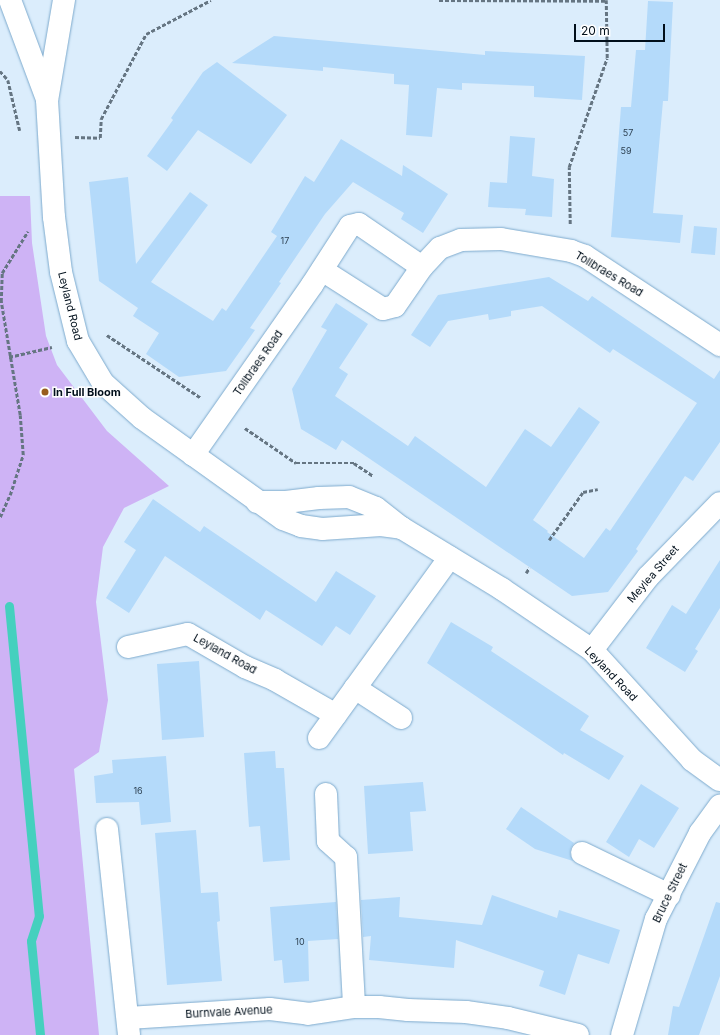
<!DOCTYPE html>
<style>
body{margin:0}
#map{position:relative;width:720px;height:1035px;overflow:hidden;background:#dbedfc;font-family:Inter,sans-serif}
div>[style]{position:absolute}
.green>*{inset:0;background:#ceb3f5}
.stream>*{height:9px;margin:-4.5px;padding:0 4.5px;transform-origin:4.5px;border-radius:4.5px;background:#45d0be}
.building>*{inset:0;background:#b4dafa}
.path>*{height:2.5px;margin-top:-1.25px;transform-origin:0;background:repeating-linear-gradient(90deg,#657582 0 4px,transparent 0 6px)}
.roads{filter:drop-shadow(0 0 1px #7daacd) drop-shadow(0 0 1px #7daacd)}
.minor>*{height:22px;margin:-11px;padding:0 11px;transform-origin:11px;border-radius:11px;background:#fff}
.dots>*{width:11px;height:11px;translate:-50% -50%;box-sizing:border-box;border:2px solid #fff;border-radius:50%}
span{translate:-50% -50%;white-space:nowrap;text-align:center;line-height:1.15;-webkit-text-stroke:3px #fff;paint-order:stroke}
.number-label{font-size:9px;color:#2e4253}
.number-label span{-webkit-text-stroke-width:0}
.street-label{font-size:11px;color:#010f1b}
.poi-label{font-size:11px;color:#010f1b;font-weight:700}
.left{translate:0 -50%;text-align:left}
.scale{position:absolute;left:574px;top:24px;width:91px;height:18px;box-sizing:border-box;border:2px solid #010f1b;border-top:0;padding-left:5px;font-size:12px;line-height:14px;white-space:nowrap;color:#010f1b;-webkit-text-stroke:3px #fff;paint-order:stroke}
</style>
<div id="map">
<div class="green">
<div style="clip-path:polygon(0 196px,30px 196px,32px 243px,46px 336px,57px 365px,107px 431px,169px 486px,124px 508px,103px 547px,96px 602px,108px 700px,99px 752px,74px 769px,99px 1035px,0 1035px)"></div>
</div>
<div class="stream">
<div style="left:9px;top:606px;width:311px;rotate:84.5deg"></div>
<div style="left:39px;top:916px;width:26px;rotate:108deg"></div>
<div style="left:31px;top:941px;width:94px;rotate:84.5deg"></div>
</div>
<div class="building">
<div style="clip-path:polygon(648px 1px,673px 2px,668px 101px,663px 101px,653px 213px,683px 215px,680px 243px,611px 237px,621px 107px,631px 107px,636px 50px,645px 50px)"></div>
<div style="clip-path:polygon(274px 36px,485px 55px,485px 51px,585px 56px,582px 100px,534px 97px,534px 86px,462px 83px,462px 90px,437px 88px,432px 137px,406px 135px,409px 85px,394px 84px,394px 74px,323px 67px,323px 71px,232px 63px)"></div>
<div style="clip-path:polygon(217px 62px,287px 115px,251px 164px,198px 130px,167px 171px,147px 156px,173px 120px,171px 118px,203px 72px)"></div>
<div style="clip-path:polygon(510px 136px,535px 138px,532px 176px,554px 179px,552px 217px,525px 215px,526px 209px,488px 207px,490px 182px,507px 183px)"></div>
<div style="clip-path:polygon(341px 139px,402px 176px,403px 165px,448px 194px,423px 233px,401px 219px,404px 213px,353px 182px,325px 214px,279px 282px,281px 283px,250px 328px,255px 330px,226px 371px,179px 377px,146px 354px,159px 333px,133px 316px,138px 308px,99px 281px,89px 182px,128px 177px,136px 264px,190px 192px,208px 205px,151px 282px,213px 321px,222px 308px,226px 311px,277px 236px,271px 232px,305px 176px,314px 182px)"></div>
<div style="clip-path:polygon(694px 226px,717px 228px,715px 255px,691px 253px)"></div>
<div style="clip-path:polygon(549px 277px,588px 301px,592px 296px,714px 379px,720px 370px,720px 442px,693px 481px,685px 476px,636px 549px,638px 551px,608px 592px,572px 596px,342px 440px,336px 450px,301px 429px,292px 389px,327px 330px,321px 327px,336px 303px,368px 324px,339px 368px,348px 374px,335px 396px,408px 446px,415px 436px,486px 487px,525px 429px,551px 447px,579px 407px,600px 422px,533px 520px,548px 531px,547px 532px,584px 558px,606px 528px,610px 531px,697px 403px,613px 349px,610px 353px,542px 306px,511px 311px,511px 316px,489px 320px,488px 314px,448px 321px,430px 347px,411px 335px,438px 295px)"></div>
<div style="clip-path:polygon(153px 499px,200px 532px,204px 526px,316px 602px,336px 571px,376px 596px,350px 635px,336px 626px,322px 646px,266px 610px,260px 620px,165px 556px,129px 613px,106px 598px,136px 550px,124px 542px)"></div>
<div style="clip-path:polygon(720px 560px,720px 608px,695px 649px,698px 651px,685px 672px,646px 648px,672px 605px,686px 614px)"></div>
<div style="clip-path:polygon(451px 622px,493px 647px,491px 651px,589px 716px,580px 730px,624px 756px,609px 780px,564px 753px,563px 755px,427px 663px)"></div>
<div style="clip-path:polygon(199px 661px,204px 737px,162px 740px,157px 664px)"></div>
<div style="clip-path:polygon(275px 751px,276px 768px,284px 768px,290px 860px,263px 862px,260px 826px,249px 827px,244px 753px)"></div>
<div style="clip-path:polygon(166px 756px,171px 822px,141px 825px,139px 802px,96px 803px,94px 776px,113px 773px,112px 760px)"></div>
<div style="clip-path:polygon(423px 782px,426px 811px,410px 812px,413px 851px,368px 854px,364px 786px)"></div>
<div style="clip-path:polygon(641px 784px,679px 808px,654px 848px,639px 839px,629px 857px,606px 842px)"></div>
<div style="clip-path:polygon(521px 807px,574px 843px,571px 848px,570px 854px,573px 861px,535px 849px,506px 829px)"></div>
<div style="clip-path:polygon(196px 830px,201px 893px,218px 892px,220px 921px,217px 922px,222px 981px,167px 985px,155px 833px)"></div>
<div style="clip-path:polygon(492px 895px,557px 918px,559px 910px,620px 930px,609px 964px,578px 954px,565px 995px,539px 986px,544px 971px,456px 940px,454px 968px,369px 960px,371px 936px,363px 937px,361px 900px,400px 897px,399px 917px,482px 925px)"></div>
<div style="clip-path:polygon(336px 902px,338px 939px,308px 941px,309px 981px,284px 983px,282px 960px,274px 961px,270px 907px)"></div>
<div style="clip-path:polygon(716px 902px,720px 903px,720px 976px,699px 1035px,668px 1035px,673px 1006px,679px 1007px)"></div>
</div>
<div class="path">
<div style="left:439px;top:0;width:167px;rotate:0.3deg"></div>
<div style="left:0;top:71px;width:12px;rotate:48deg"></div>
<div style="left:8px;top:80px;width:52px;rotate:76.8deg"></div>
<div style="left:75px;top:137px;width:25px;rotate:2deg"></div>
<div style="left:100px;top:138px;width:19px;rotate:-87deg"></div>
<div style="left:101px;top:119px;width:96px;rotate:-62.1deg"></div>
<div style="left:146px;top:34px;width:73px;rotate:-27.6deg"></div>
<div style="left:570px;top:224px;width:57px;rotate:-91deg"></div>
<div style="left:569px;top:167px;width:115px;rotate:-70.8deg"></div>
<div style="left:607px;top:58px;width:58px;rotate:-91deg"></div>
<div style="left:107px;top:335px;width:113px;rotate:33.8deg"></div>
<div style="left:9px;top:357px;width:44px;rotate:-13.1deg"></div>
<div style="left:245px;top:428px;width:62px;rotate:34.5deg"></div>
<div style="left:296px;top:463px;width:58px"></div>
<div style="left:354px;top:463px;width:23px;rotate:34deg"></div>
<div style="left:0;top:517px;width:24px;rotate:-66deg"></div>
<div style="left:10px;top:495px;width:42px;rotate:-72deg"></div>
<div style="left:23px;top:455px;width:40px;rotate:-94.3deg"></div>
<div style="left:20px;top:415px;width:115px;rotate:-99.5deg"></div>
<div style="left:1px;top:302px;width:29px;rotate:-88deg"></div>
<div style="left:2px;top:273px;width:49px;rotate:-58.2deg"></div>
<div style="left:549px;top:540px;width:59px;rotate:-54.7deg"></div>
<div style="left:583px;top:492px;width:15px;rotate:-11deg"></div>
<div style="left:526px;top:573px;width:6px;rotate:-59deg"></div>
</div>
<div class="roads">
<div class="minor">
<div style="left:10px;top:0;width:106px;rotate:69.5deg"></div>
<div style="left:64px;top:0;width:101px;rotate:99.6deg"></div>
<div style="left:47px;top:100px;width:117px;rotate:86.6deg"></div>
<div style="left:54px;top:217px;width:55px;rotate:82.7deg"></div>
<div style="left:61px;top:272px;width:71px;rotate:76.2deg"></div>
<div style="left:78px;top:341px;width:49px;rotate:59.2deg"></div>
<div style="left:103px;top:383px;width:52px;rotate:41.9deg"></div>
<div style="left:142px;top:418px;width:173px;rotate:35.6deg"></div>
<div style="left:283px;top:519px;width:19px;rotate:21deg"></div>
<div style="left:301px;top:526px;width:21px;rotate:8deg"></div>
<div style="left:322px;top:529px;width:59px;rotate:-3.9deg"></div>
<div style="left:381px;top:525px;width:21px;rotate:8deg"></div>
<div style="left:322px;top:270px;width:72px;rotate:32.6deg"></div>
<div style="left:383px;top:309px;width:12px;rotate:-14deg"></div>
<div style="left:395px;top:306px;width:47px;rotate:-55.3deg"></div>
<div style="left:193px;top:455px;width:208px;rotate:-55deg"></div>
<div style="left:312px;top:285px;width:70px;rotate:-57.2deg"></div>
<div style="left:350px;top:226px;width:9px;rotate:-13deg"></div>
<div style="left:359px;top:224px;width:76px;rotate:34.3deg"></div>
<div style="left:422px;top:267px;width:26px;rotate:-47deg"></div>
<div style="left:440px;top:248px;width:22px;rotate:-21deg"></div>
<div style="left:461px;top:240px;width:40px;rotate:-1.4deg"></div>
<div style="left:501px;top:239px;width:71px;rotate:9.7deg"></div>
<div style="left:571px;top:251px;width:15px;rotate:20deg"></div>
<div style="left:585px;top:256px;width:162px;rotate:33.4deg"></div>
<div style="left:257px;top:502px;width:29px"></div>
<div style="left:286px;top:502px;width:33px;rotate:-7deg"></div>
<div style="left:319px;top:498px;width:30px;rotate:-2deg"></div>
<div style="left:349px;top:497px;width:29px;rotate:22deg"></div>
<div style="left:376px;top:508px;width:33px;rotate:38deg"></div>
<div style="left:402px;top:528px;width:117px;rotate:31.4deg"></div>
<div style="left:502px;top:589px;width:109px;rotate:34.1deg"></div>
<div style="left:592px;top:650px;width:149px;rotate:47.7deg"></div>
<div style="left:692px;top:760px;width:34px;rotate:36deg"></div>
<div style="left:128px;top:647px;width:61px;rotate:-12.2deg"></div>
<div style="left:188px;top:634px;width:66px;rotate:30.1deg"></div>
<div style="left:245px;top:667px;width:33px;rotate:23deg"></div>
<div style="left:275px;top:680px;width:70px;rotate:29.8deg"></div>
<div style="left:592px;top:650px;width:92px;rotate:-52.5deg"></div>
<div style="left:648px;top:577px;width:103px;rotate:-45.8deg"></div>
<div style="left:355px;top:688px;width:55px;rotate:33.1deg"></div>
<div style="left:319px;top:738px;width:223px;rotate:-54.1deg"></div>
<div style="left:326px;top:794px;width:47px;rotate:87.6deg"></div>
<div style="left:328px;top:841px;width:24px;rotate:42deg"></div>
<div style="left:346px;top:857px;width:150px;rotate:86.9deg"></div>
<div style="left:107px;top:829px;width:207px;rotate:83.9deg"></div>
<div style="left:582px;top:853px;width:97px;rotate:25.8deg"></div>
<div style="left:128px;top:1018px;width:142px;rotate:-3.6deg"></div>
<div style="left:270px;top:1009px;width:38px;rotate:7deg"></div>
<div style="left:308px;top:1014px;width:47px;rotate:-8.7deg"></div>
<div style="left:354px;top:1007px;width:25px"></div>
<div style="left:379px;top:1007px;width:29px;rotate:6deg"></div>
<div style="left:408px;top:1010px;width:58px;rotate:2deg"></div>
<div style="left:466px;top:1012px;width:42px;rotate:8.1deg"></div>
<div style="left:508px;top:1018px;width:72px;rotate:13.7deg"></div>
<div style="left:622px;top:1035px;width:121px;rotate:-73.7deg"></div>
<div style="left:656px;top:919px;width:97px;rotate:-62.9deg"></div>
<div style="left:700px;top:833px;width:34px;rotate:-54deg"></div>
</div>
</div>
<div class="dots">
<div style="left:45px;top:392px;background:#985d1d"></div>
</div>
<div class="number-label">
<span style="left:628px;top:133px">57</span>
<span style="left:626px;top:151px">59</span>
<span style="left:285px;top:241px">17</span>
<span style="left:138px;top:791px">16</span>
<span style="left:300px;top:942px">10</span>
</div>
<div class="street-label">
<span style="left:609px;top:274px;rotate:31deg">Tollbraes Road</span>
<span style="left:70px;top:306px;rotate:76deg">Leyland Road</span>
<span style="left:258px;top:363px;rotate:-55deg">Tollbraes Road</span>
<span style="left:653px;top:574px;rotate:-49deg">Meylea Street</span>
<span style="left:225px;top:654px;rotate:29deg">Leyland Road</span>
<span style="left:611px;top:674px;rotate:46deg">Leyland Road</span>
<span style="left:670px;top:893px;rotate:-64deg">Bruce Street</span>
<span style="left:229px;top:1012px;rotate:-3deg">Burnvale Avenue</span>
</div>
<div class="poi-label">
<span class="left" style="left:53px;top:392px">In Full Bloom</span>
</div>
<div class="scale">20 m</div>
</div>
